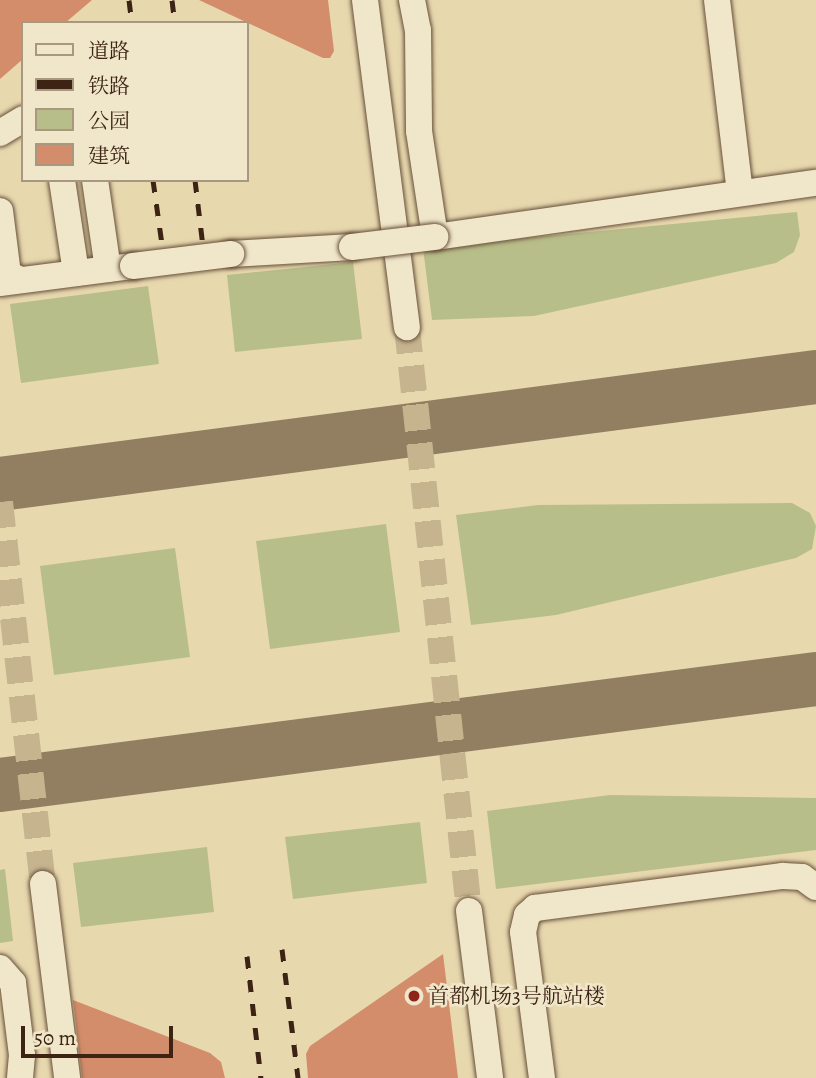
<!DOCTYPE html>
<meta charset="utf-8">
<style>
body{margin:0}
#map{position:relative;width:816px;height:1078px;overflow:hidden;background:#e8d8ae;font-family:Alegreya,"Noto Serif SC",serif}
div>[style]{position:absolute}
.green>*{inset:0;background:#b8be89}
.taxiway>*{height:54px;margin:-27px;padding:0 27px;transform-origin:27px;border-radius:27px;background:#927e61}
.building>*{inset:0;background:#d38d6b}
.minor-tunnel>*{height:26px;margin-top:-13px;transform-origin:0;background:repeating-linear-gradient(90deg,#c6b48f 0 26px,transparent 0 39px)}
.roads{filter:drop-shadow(0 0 2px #67503a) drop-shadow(0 0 2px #67503a)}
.minor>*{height:26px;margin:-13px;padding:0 13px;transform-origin:13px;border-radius:13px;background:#f0e6ca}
.rail>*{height:5px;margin-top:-2.5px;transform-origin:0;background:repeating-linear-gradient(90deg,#3c2314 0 12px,transparent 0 24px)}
.bridges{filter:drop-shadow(0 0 2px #67503a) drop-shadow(0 0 2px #67503a)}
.minor-bridge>*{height:26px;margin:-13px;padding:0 13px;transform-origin:13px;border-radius:13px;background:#f0e6ca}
.dots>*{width:19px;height:19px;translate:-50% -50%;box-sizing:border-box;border:4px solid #f0e6ca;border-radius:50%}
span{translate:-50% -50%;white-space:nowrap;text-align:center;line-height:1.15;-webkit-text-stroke:5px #f0e6ca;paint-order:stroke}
.poi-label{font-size:21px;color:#3c2314}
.left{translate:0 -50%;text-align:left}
.legend{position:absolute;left:21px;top:21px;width:228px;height:161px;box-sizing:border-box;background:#f0e6ca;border:2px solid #a89881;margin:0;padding:9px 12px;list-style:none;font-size:21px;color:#3c2314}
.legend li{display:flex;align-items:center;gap:14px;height:35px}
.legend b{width:35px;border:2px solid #a89881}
.scale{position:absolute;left:21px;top:1026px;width:152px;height:32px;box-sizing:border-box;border:4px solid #3c2314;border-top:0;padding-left:9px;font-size:21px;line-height:24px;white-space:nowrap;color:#3c2314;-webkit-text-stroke:5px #f0e6ca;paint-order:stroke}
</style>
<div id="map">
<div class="green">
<div style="clip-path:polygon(797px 212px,800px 235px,794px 252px,776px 263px,534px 316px,432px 320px,423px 248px)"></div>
<div style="clip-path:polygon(353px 262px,362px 339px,235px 352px,227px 275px)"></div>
<div style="clip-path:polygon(148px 286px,159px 364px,21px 383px,10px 304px)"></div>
<div style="clip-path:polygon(792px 503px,810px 513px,816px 526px,812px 549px,796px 558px,556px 615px,471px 625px,456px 515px,538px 505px)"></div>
<div style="clip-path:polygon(386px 524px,400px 632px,270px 649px,256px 541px)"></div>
<div style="clip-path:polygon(175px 548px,190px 657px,54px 675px,40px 566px)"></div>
<div style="clip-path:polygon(610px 795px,816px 798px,816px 850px,496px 889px,487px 811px)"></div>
<div style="clip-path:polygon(420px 822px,427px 883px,293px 899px,285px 837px)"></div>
<div style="clip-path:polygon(207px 847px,214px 912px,81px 927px,73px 863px)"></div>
<div style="clip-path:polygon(5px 869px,13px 941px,0 943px,0 870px)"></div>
</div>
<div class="taxiway">
<div style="left:0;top:484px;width:823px;rotate:-7.47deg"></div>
<div style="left:0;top:785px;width:823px;rotate:-7.4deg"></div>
</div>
<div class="building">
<div style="clip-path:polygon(0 0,92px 0,65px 23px,23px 23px,23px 59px,0 79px)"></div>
<div style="clip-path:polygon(199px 0,328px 0,334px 51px,330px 58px,323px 58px)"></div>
<div style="clip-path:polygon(443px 954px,458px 1078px,308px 1078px,306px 1054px,310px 1046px)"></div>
<div style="clip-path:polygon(73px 1000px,210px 1053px,221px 1062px,225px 1078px,82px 1078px)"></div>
</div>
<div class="minor-tunnel">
<div style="left:407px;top:327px;width:587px;rotate:83.94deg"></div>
<div style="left:0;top:502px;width:384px;rotate:83.6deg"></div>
</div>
<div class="roads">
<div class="minor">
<div style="left:365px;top:0;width:330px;rotate:82.7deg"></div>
<div style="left:412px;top:0;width:31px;rotate:79deg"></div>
<div style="left:418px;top:30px;width:101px;rotate:89.4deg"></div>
<div style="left:419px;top:131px;width:107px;rotate:81.4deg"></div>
<div style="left:435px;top:237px;width:385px;rotate:-8.1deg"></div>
<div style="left:717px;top:0;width:194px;rotate:83.2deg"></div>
<div style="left:0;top:133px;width:27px;rotate:-31deg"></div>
<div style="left:62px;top:180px;width:94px;rotate:81.4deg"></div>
<div style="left:95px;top:180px;width:90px;rotate:81.7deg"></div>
<div style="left:0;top:211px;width:64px;rotate:82.8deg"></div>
<div style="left:8px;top:274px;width:14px;rotate:25deg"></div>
<div style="left:231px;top:254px;width:121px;rotate:-3.3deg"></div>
<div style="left:0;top:283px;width:134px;rotate:-7.3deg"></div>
<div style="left:43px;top:884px;width:195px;rotate:82.9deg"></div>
<div style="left:469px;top:911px;width:168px;rotate:82.8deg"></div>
<div style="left:0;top:968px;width:20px;rotate:49deg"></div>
<div style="left:13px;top:983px;width:73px;rotate:82.9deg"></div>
<div style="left:22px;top:1055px;width:23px;rotate:95deg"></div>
<div style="left:542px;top:1078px;width:147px;rotate:-97.4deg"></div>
<div style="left:523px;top:932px;width:17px;rotate:-77deg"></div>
<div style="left:527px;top:915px;width:11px;rotate:-41deg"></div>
<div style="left:535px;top:908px;width:250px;rotate:-7.4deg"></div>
<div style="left:783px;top:876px;width:19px;rotate:3deg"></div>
<div style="left:802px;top:877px;width:17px;rotate:36deg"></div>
</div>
</div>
<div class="rail">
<div style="left:129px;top:0;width:23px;rotate:83deg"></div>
<div style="left:172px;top:0;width:23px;rotate:83deg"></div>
<div style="left:153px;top:180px;width:79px;rotate:82deg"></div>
<div style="left:195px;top:180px;width:75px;rotate:83.1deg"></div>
<div style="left:282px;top:949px;width:130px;rotate:82.9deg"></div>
<div style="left:247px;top:956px;width:123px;rotate:83.5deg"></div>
</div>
<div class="bridges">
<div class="minor-bridge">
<div style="left:352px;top:247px;width:84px;rotate:-6.9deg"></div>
<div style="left:133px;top:266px;width:99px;rotate:-7deg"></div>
</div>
</div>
<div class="dots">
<div style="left:414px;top:996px;background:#8f2418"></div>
</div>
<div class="poi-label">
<span class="left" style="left:428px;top:996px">首都机场3号航站楼</span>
</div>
<ul class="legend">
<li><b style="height:9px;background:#f0e6ca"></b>道路</li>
<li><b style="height:9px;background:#3c2314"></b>铁路</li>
<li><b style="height:19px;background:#b8be89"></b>公园</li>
<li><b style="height:19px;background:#d38d6b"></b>建筑</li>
</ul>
<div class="scale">50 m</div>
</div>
